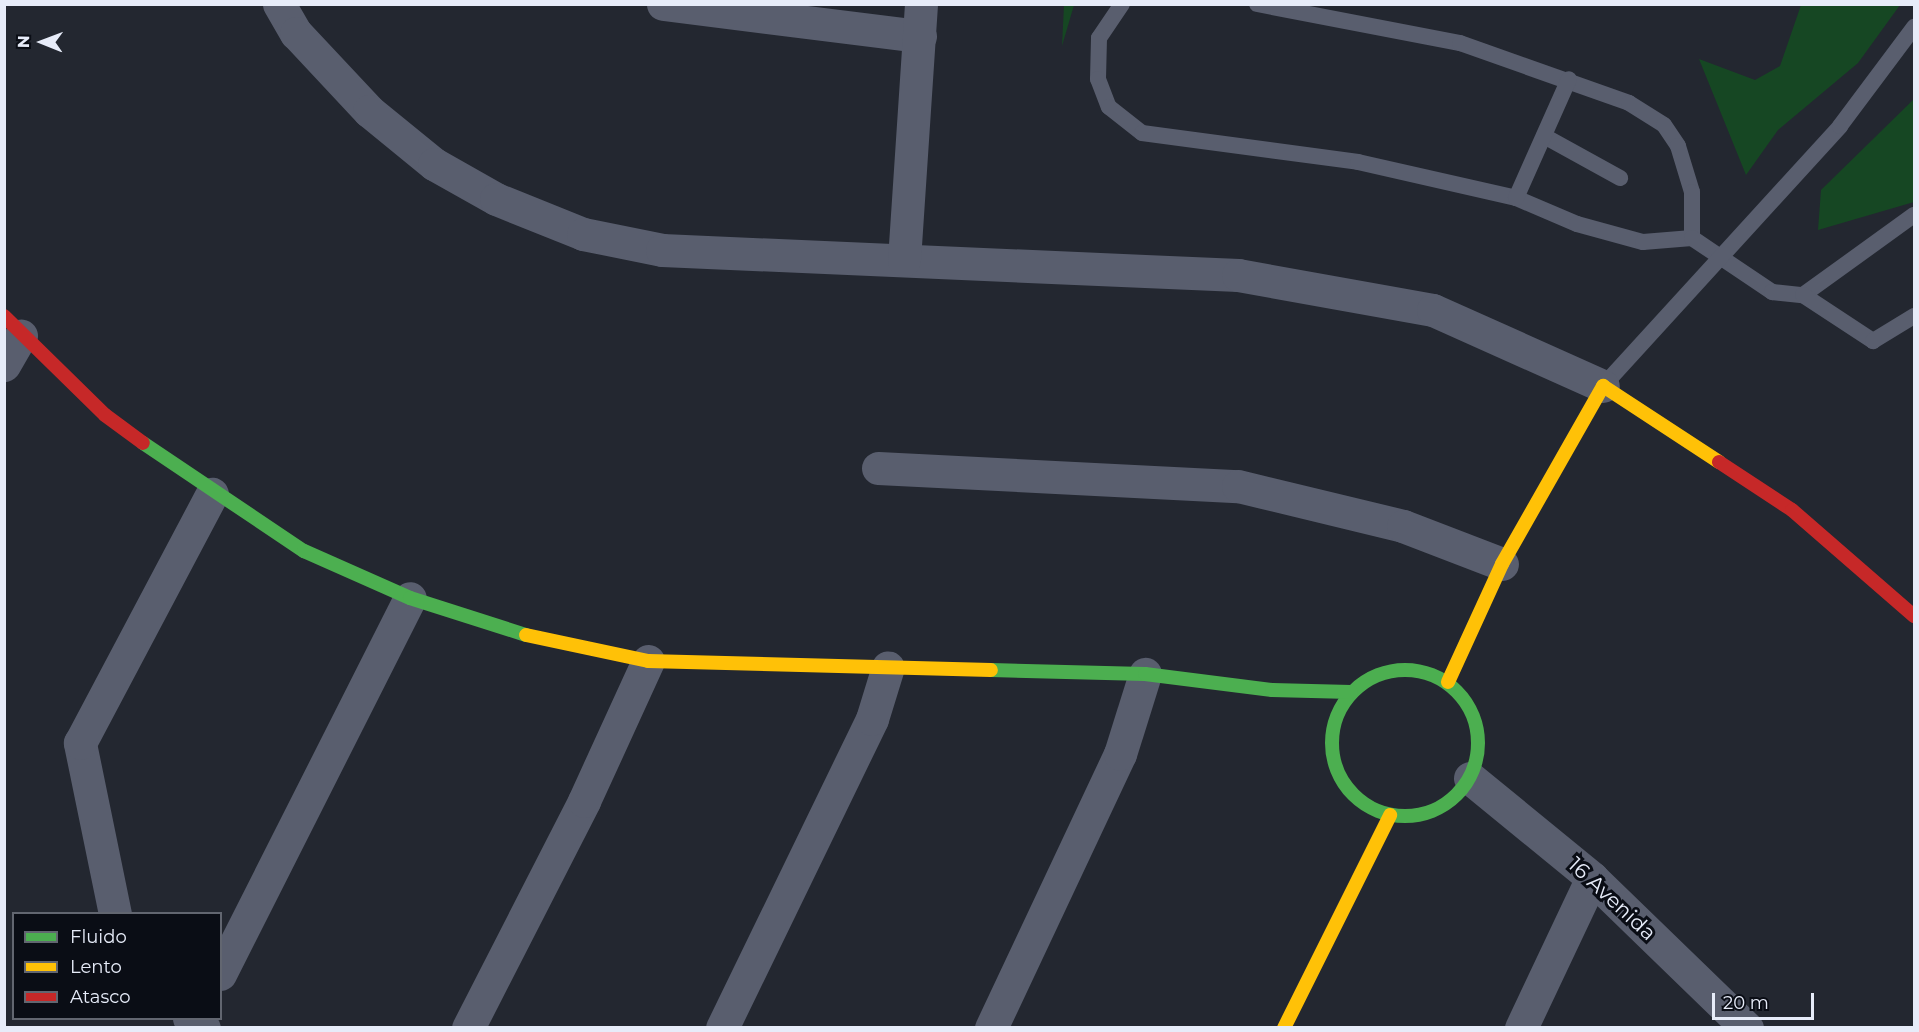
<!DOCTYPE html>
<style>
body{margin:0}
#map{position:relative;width:1919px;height:1032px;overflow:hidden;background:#232730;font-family:Montserrat,sans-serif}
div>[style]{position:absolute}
.green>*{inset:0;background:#164723}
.lane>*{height:16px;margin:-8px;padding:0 8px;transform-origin:8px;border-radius:8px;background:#595e6e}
.street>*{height:33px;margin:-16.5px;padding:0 16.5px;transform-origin:16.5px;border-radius:16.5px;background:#595e6e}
.fast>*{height:14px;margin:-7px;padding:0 7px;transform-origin:7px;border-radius:7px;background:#4caf50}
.fast>.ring{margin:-7px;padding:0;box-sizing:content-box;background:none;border:14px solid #4caf50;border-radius:50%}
.slow>*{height:14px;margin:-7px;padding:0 7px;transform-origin:7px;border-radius:7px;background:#ffc107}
.jam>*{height:14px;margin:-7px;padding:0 7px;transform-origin:7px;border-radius:7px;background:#c62828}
span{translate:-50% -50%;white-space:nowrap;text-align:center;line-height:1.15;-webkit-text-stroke:6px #0a0d15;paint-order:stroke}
.street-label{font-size:21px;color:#e7ecf9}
.frame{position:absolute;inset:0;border:6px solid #e7ecf9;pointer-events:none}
.legend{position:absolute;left:12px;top:912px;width:210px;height:108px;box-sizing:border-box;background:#0a0d15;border:2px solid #626670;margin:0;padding:8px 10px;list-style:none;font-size:18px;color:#e7ecf9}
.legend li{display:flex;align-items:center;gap:12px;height:30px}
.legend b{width:30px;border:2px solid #626670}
.north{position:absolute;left:12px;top:12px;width:60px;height:60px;-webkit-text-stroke:4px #0a0d15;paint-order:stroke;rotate:271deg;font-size:16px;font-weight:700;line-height:24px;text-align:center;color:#e7ecf9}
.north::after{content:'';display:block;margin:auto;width:21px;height:27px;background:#e7ecf9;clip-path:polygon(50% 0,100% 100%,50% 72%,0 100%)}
.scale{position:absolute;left:1712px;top:993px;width:102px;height:27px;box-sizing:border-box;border:3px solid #e7ecf9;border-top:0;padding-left:8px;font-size:18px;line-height:21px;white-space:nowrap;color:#e7ecf9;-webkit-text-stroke:4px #0a0d15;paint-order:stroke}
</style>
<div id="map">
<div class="green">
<div style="clip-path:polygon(1064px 5px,1074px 5px,1062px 46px)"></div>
<div style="clip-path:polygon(1801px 5px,1900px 5px,1858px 63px,1778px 130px,1746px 175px,1699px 59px,1755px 80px,1780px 66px)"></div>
<div style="clip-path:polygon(1914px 99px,1914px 202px,1818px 230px,1821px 190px)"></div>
</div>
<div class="lane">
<div style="left:1122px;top:4px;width:41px;rotate:124.1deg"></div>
<div style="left:1099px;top:38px;width:41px;rotate:91.4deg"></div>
<div style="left:1098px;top:79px;width:30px;rotate:69deg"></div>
<div style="left:1109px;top:107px;width:42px;rotate:38.2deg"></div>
<div style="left:1142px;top:133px;width:218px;rotate:7.6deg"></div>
<div style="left:1358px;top:162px;width:162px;rotate:12.8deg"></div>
<div style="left:1516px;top:198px;width:66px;rotate:23.1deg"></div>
<div style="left:1577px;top:224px;width:68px;rotate:15.3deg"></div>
<div style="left:1643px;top:242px;width:49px;rotate:-4.7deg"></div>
<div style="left:1257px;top:4px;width:207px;rotate:10.9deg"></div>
<div style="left:1460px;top:43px;width:179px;rotate:19.5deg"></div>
<div style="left:1629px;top:103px;width:41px;rotate:32.2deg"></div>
<div style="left:1664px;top:125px;width:25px;rotate:56deg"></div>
<div style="left:1678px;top:146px;width:48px;rotate:73.1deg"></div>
<div style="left:1692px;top:192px;width:46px;rotate:90deg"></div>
<div style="left:1544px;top:136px;width:87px;rotate:28.9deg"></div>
<div style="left:1516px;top:198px;width:130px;rotate:-66deg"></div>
<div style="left:1692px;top:238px;width:97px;rotate:34deg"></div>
<div style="left:1772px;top:292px;width:31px;rotate:6deg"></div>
<div style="left:1803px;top:295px;width:137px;rotate:-35.8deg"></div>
<div style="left:1803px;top:295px;width:84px;rotate:33.3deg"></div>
<div style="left:1873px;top:341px;width:48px;rotate:-31.4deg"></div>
<div style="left:1603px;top:386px;width:352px;rotate:-47.6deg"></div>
<div style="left:1840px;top:126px;width:124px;rotate:-53.2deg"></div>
</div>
<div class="street">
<div style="left:279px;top:4px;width:34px;rotate:60deg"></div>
<div style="left:296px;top:33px;width:107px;rotate:46.9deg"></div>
<div style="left:369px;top:111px;width:84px;rotate:39.2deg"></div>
<div style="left:434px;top:164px;width:71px;rotate:29.4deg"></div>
<div style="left:496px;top:199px;width:94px;rotate:21.9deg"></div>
<div style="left:583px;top:234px;width:81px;rotate:11.4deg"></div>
<div style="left:662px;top:250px;width:577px;rotate:2.49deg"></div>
<div style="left:1238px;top:275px;width:198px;rotate:10.2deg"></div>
<div style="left:1433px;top:310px;width:186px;rotate:24.1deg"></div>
<div style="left:663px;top:4px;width:259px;rotate:7.1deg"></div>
<div style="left:904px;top:260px;width:257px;rotate:-86.2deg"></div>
<div style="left:4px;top:365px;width:34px;rotate:-60deg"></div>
<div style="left:878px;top:468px;width:360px;rotate:2.9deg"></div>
<div style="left:1238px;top:486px;width:170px;rotate:13.6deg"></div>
<div style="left:1403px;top:526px;width:106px;rotate:21deg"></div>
<div style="left:1470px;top:778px;width:158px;rotate:39.3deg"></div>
<div style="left:1592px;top:878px;width:216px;rotate:44.1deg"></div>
<div style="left:115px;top:914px;width:175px;rotate:-101.6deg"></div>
<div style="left:80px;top:743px;width:282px;rotate:-62.1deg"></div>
<div style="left:220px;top:974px;width:421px;rotate:-63.2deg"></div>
<div style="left:189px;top:1018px;width:18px;rotate:34deg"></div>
<div style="left:468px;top:1028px;width:255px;rotate:-62.9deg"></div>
<div style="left:584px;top:801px;width:154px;rotate:-65.4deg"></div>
<div style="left:722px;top:1028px;width:343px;rotate:-64.1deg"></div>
<div style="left:872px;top:719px;width:54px;rotate:-72.9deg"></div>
<div style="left:991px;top:1028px;width:303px;rotate:-64.8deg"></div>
<div style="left:1120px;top:754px;width:84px;rotate:-72.6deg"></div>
<div style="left:1521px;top:1028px;width:166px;rotate:-64.7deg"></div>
</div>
<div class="fast">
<div style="left:143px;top:443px;width:194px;rotate:33.9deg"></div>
<div style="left:304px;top:551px;width:116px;rotate:23.9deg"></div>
<div style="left:410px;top:598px;width:122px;rotate:17.7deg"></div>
<div class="ring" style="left:1332px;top:670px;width:132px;height:132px"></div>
<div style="left:991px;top:670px;width:154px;rotate:1.5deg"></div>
<div style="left:1145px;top:674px;width:128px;rotate:7.2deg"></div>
<div style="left:1272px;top:690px;width:79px;rotate:1.5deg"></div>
</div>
<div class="slow">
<div style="left:526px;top:635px;width:125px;rotate:12deg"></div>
<div style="left:648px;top:661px;width:343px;rotate:1.5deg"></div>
<div style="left:1448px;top:682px;width:130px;rotate:-65.4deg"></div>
<div style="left:1502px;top:564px;width:205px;rotate:-60.4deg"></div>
<div style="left:1603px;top:386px;width:139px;rotate:33.2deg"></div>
<div style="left:1284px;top:1028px;width:238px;rotate:-63.5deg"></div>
</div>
<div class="jam">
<div style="left:4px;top:316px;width:141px;rotate:44.4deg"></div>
<div style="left:105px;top:415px;width:47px;rotate:36.4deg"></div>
<div style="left:1719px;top:462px;width:87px;rotate:33.3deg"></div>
<div style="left:1792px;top:510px;width:162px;rotate:41deg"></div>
</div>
<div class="street-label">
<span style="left:1612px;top:899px;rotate:43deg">16 Avenida</span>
</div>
<div class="frame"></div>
<ul class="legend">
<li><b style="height:8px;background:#4caf50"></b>Fluido</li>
<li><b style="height:8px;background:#ffc107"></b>Lento</li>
<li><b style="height:8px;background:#c62828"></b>Atasco</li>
</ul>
<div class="north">N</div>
<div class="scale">20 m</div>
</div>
